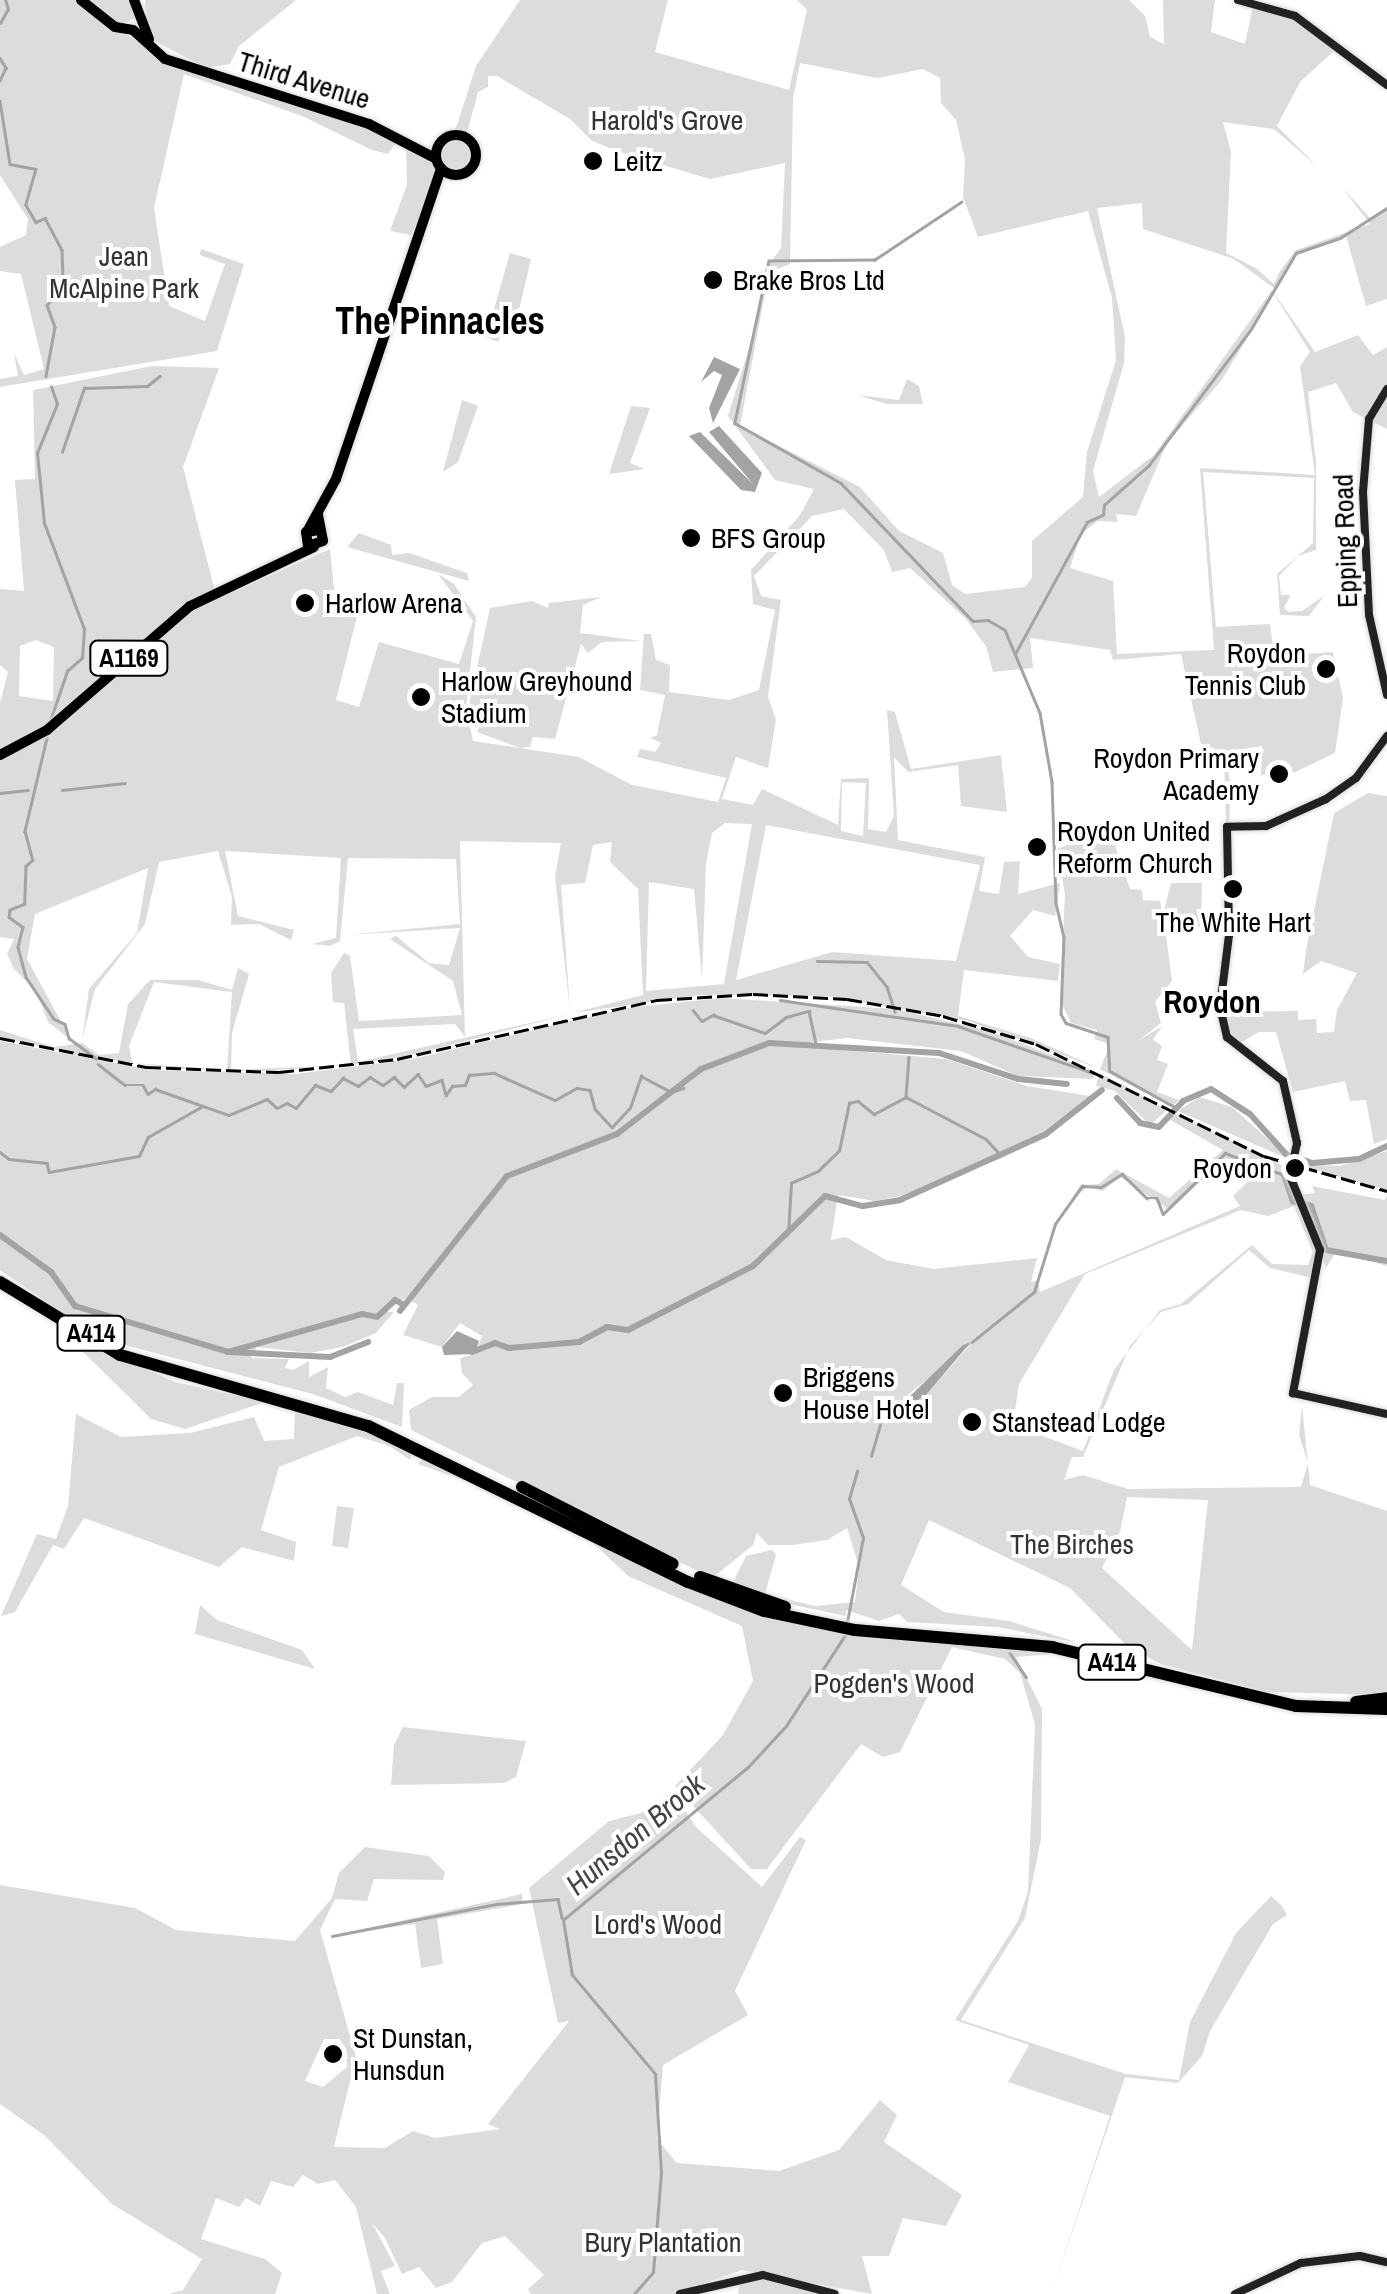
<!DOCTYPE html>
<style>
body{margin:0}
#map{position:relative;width:1387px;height:2294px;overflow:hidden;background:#fff;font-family:"Archivo Narrow",sans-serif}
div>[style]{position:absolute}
.green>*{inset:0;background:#dcdcdc}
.round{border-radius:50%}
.water>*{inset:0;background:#a3a3a3}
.stream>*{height:2.5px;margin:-1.25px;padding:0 1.25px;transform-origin:1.25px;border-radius:1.25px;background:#a3a3a3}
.river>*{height:6px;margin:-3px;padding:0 3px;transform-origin:3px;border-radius:3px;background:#a3a3a3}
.roads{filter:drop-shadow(0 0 2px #dbdbdb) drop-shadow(0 0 2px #dbdbdb)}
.secondary>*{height:8px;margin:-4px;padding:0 4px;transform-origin:4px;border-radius:4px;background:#222}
.primary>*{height:10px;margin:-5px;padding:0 5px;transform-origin:5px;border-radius:5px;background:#000}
.primary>.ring{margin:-5px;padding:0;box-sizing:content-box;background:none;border:10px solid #000;border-radius:50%}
.highway>*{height:12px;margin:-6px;padding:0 6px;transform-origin:6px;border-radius:6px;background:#000}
.rail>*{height:2.5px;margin-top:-1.25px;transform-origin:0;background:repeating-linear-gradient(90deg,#000 0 15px,transparent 0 20px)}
.dots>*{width:28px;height:28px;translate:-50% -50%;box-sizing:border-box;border:5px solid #fff;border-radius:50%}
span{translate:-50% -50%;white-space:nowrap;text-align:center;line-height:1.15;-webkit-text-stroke:8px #fff;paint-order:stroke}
.shield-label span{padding:2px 8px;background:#fff;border:2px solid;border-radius:8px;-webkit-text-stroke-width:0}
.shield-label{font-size:25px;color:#000;font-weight:700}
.street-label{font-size:28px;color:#000}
.park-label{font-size:28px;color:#333}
.poi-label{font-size:28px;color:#000}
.left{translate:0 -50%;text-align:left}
.right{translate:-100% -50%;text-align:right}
.water-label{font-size:30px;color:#444;font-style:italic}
.quarter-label{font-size:32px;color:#000;font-weight:700}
.district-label{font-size:38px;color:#000;font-weight:700}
</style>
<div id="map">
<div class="green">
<div style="clip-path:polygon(0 0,76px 0,147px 48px,346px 119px,430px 156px,439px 178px,411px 235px,390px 231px,407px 185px,406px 148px,387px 138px,395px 144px,388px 154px,372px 150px,302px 116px,184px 74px,154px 208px,169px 306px,205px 321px,225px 264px,200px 255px,201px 249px,244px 264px,217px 351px,0 387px,0 379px,18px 376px,14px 353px,24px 375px,44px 369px,21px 274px,0 271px,0 247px,26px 235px,28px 219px,0 175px)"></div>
<div style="clip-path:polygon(86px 0,132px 0,136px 17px,121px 26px)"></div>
<div style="clip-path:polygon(145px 0,296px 0,239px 46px,230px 64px,206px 68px,155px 41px,146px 26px)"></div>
<div style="clip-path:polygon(evenodd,520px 0,668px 0,655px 52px,789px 90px,807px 10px,797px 0,1129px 0,1145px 16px,1150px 37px,1164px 44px,1163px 0,1215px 0,1211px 32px,1245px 44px,1253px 6px,1291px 17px,1336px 49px,1300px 82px,1277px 126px,1318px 167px,1274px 129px,1223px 122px,1231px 152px,1226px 253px,1256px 268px,1274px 284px,1280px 271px,1296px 250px,1370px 224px,1342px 187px,1370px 218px,1387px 210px,1387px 299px,1366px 306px,1346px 236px,1296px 253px,1275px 289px,1234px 259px,1143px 229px,1142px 203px,1097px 208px,1125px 337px,1124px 363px,1093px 471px,1099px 497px,1154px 455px,1272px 290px,1315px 352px,1358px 335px,1373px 355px,1387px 347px,1387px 429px,1353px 412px,1336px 383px,1308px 392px,1316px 462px,1316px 550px,1298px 556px,1279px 576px,1281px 595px,1291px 595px,1284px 607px,1288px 612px,1302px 611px,1324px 596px,1309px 616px,1280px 615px,1277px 574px,1313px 543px,1314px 478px,1203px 472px,1216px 627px,1270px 624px,1274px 656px,1333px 652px,1343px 698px,1335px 753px,1287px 776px,1261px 775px,1262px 746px,1225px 752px,1231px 787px,1229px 826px,1226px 826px,1224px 752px,1201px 744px,1181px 654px,1113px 660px,1110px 650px,1030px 638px,1033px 668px,993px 672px,986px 646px,965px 618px,910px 568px,892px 572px,884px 550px,844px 509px,812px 516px,754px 576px,761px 596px,781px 600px,768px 697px,776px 720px,768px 768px,736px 757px,722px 799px,753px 805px,762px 789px,838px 825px,841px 779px,869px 778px,868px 829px,886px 832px,894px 816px,887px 710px,895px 712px,911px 769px,1001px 755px,1007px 812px,961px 806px,958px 765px,908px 772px,894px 757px,898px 840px,985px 857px,979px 891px,999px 894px,1004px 862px,1020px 861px,1018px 894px,1060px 883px,1055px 916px,1033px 910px,1010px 936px,1028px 957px,1060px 964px,1058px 981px,964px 970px,958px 1016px,1031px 1038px,1098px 1068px,969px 1021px,827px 996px,701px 995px,572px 1013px,643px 995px,638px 889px,610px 862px,612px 842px,593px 845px,585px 883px,561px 885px,570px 1010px,555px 877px,561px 843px,460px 841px,465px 1037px,455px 1024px,353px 1029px,358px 1062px,570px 1014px,403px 1057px,351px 1065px,344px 1003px,333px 1002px,331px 973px,344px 953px,350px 956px,359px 1021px,462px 1015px,453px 981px,390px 939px,396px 936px,429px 963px,449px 965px,460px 928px,348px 935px,460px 924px,456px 859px,348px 858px,340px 941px,330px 946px,312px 944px,336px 938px,341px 858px,225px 851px,238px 916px,294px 930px,291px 940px,259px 924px,231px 925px,232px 897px,218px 851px,159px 862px,145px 924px,95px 989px,82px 1040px,89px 989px,137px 933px,148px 868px,35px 914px,27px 959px,71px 1040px,48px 1022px,36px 991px,14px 969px,7px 954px,14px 939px,0 937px,0 703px,8px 672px,0 665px,0 589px,24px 591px,15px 480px,35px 479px,33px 390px,152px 366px,219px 368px,183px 467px,217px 599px,330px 549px,335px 599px,361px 601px,336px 700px,359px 707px,379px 642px,459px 664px,473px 621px,438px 574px,454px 584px,476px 617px,466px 708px,473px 741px,579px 757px,632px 785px,718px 802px,726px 778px,637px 757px,640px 749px,655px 752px,661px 743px,650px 738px,657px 735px,665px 695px,640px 690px,644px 634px,651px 634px,656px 660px,670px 665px,669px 692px,729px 700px,759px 690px,775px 610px,753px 604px,751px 570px,800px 515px,814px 489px,775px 480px,728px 416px,758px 318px,764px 272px,781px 248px,785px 163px,710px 179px,629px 155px,592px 141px,570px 119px,497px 76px,488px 76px,488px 87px,478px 92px,467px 133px,455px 131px,476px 66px,520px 0,800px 63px,877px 78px,923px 69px,940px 78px,941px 103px,956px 120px,965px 159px,963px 197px,978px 237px,1088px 211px,1112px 298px,1116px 360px,1087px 452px,1083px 497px,1032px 541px,1032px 578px,1025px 587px,965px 594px,952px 585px,943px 553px,899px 531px,860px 487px,740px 426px,767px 283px,772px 271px,790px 264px,793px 99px,800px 63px,520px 0,1274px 294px,1310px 352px,1300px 366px,1315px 475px,1200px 468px,1214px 650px,1117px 654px,1113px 581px,1070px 568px,1081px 534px,1098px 521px,1118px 522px,1116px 514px,1136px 516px,1167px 443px,1221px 381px,1274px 294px,520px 0,36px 640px,54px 647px,53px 701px,19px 696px,20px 646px,36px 640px,520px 0,842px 782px,866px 783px,863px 836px,841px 831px,842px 782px,520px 0,725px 823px,752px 824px,724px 984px,646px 991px,649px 882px,694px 889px,702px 979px,706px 863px,712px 833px,725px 823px,520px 0,766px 825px,980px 865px,956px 961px,832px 952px,736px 980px,766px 825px)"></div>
<div class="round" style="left:439px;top:137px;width:34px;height:34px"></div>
<div style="clip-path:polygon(510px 253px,531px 259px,514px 331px,503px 329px,498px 342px,486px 337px)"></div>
<div style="clip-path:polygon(907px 379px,919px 386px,923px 404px,887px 404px,857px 395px,899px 400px)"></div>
<div style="clip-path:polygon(462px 400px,478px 406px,458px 462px,443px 472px)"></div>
<div style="clip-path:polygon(631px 406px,650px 408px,630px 463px,645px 469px,609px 474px)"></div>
<div style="clip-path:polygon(359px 533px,391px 545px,392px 555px,409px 553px,467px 573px,469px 581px,347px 547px)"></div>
<div style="clip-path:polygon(601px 597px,583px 605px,580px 633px,641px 641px,602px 642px,588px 653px,581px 644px,555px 739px,533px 737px,530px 747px,520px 748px,477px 732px,481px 723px,472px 720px,470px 700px,490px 608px,532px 601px,548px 608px,549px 603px)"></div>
<div style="clip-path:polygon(1368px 793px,1387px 796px,1387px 1139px,1374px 1144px,1366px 1100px,1350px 1101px,1345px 1081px,1293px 1092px,1276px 1032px,1259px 1032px,1239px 1044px,1229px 1037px,1224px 1012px,1298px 1011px,1298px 1020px,1316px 1019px,1317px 1033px,1334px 1032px,1337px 1010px,1357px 973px,1321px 961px,1303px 974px,1306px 950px,1334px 813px)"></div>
<div style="clip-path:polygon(1109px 828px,1130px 889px,1142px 890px,1143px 900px,1160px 901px,1163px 915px,1171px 883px,1202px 883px,1201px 927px,1164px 920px,1172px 981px,1155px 1002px,1161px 1023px,1138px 1041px,1162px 1026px,1153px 1040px,1162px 1046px,1157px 1060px,1168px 1064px,1157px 1092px,1179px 1100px,1172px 1107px,1100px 1069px,1110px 1044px,1094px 1039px,1097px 1030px,1071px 1023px,1060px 1000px,1065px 894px,1057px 849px)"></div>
<div style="clip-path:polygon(evenodd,238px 968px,249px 974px,232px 1033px,231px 1070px,348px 1065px,261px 1071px,179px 1069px,79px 1056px,0 1037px,0 1030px,54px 1047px,82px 1043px,99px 1055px,119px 1053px,128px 1004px,150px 980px,198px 980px,232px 990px,238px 968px,154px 982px,232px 992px,227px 1070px,132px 1063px,129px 1046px,154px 982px)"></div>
<div style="clip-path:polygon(evenodd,721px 998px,895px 1009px,989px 1031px,1096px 1072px,1093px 1079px,1018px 1076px,961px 1051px,847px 1038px,812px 1042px,809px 1047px,946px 1059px,1027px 1086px,1096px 1097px,1051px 1134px,1000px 1159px,901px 1196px,875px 1201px,838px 1195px,831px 1240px,846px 1237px,886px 1260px,933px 1269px,1037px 1258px,1031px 1282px,1038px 1280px,1040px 1292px,1240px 1206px,1233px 1196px,1256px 1174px,1226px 1158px,1170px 1210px,1120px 1177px,1103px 1191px,1087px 1187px,1069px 1203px,1081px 1185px,1099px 1184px,1116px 1169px,1169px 1198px,1223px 1150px,1170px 1120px,1175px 1114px,1288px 1168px,1317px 1249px,1313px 1278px,1270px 1268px,1249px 1250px,1188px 1304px,1161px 1312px,1130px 1346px,1083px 1457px,1072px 1457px,1064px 1480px,1083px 1475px,1128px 1489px,1301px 1487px,1308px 1463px,1299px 1435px,1302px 1405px,1310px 1485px,1387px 1511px,1387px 1695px,1267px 1692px,1161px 1664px,1127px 1646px,1070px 1588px,929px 1520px,901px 1585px,944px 1612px,1009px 1621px,1079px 1643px,997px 1627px,907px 1622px,899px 1614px,879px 1621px,846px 1610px,846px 1616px,774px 1601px,732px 1584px,746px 1556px,772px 1550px,776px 1555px,765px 1594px,815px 1606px,855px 1602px,859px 1567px,847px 1528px,827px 1540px,792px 1545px,768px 1545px,757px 1533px,753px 1545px,716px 1575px,700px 1572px,411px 1430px,409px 1410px,432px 1397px,459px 1397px,473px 1385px,462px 1373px,460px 1358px,475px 1354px,482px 1336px,460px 1323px,442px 1347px,403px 1335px,418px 1305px,407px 1298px,379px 1312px,394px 1312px,376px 1333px,343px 1347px,310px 1353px,257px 1347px,251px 1358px,289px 1359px,285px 1368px,293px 1370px,309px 1361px,309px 1377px,328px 1367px,326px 1388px,345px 1397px,358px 1392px,393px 1405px,397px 1383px,404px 1383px,402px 1427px,313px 1394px,128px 1346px,64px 1314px,0 1270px,0 1041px,151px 1070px,295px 1074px,413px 1059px,626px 1008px,721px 998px,1294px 1206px,1313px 1252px,1308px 1265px,1272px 1264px,1252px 1245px,1181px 1304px,1160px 1310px,1114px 1370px,1083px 1451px,1013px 1425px,1019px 1384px,1085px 1274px,1241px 1210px,1268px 1216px,1294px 1206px,721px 998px,971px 1344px,926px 1395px,884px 1425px,909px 1394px,971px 1344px,721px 998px,1127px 1497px,1208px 1500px,1192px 1650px,1102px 1568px,1120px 1532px,1127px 1497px)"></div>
<div style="clip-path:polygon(1099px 1073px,1131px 1089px,1167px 1110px,1150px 1125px,1115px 1091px,1096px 1086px)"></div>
<div style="clip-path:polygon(1199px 1097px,1232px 1107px,1291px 1160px,1178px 1111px)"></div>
<div style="clip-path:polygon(1387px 1151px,1387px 1190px,1295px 1164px,1339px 1166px)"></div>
<div style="clip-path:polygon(1312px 1186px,1385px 1200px,1387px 1194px,1387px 1266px,1336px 1252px,1326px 1268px,1298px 1195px,1315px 1193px)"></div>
<div style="clip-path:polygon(77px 1338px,175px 1382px,265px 1402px,185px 1429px,151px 1419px,73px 1342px)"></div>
<div style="clip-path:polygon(295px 1411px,336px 1417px,412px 1452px,410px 1460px,390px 1446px,357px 1436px,279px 1467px,261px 1530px,296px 1542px,294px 1561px,242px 1547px,219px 1567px,84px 1518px,64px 1549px,53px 1545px,15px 1612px,1px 1616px,37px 1534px,56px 1539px,68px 1506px,76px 1414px,121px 1437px,190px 1433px,254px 1417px,264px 1441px,294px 1439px)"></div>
<div style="clip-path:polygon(426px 1456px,754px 1611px,871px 1635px,1067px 1653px,1016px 1657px,1042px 1709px,1041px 1839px,1025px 1918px,961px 2020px,1126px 2074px,1179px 2080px,1190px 2022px,1236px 1933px,1271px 1896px,1282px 1906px,1287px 1915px,1273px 1924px,1210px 2031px,1202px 2056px,1178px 2083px,1125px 2077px,1051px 2294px,1110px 2116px,1008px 2082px,1029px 2045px,955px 2020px,1018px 1921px,1028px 1891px,1035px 1724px,1020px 1673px,1005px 1659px,952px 1647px,900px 1752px,883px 1757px,861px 1744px,767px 1869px,751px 1869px,675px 1786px,723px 1735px,753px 1681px,742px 1626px,628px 1576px,586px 1536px,503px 1494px,418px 1464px)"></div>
<div style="clip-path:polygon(337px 1506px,354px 1508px,348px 1548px,332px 1546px)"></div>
<div style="clip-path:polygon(200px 1605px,217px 1620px,302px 1650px,315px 1669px,195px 1634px)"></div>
<div style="clip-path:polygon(403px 1727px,526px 1741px,516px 1777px,504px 1783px,391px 1785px,394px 1745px)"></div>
<div style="clip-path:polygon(evenodd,673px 1792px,696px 1827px,762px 1887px,800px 1837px,806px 1840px,735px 1991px,748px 2015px,663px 2065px,657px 2139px,677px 2163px,779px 2171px,839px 2150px,880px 2100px,897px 2115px,884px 2142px,962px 2195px,946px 2226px,903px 2218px,889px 2256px,862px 2256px,872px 2294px,742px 2270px,674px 2294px,531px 2294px,528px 2289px,544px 2275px,505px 2236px,482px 2243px,452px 2282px,436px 2288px,419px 2267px,402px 2274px,385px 2238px,372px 2223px,395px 2266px,381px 2271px,390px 2294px,377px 2294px,356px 2207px,335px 2180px,318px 2184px,303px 2175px,293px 2187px,271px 2181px,260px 2206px,246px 2198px,239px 2207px,216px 2198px,201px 2239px,265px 2259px,282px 2273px,275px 2294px,168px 2294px,183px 2290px,202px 2259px,112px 2204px,44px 2135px,0 2104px,0 1885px,135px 1908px,176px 1930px,295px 1941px,332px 1898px,339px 1873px,365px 1847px,429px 1856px,445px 1872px,443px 1880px,374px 1879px,367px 1901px,335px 1899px,320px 1930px,356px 2057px,334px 2147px,385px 2148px,413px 2131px,435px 2138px,500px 2129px,488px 2124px,569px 2021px,558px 2023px,529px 1888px,609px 1821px,641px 1813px,673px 1792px,324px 2039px,340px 2039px,347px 2054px,347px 2067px,323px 2087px,305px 2081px,324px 2039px)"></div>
<div style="clip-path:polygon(522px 1894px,523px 1904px,437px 1919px,443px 1964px,421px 1968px,415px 1924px,337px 1935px)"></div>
<div style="clip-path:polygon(758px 2277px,824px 2294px,738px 2294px,740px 2278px)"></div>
</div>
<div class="water">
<div style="clip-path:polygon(714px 357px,740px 369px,713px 423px,709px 408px,722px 375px,714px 371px,701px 382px)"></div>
<div style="clip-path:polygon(719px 426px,762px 473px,755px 492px,741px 490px,689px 436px,700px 432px,753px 484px,709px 432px)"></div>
<div style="clip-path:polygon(457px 1331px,479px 1341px,475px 1354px,444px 1355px,442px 1347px)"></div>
<div style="clip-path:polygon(971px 1342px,926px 1395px,880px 1425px,963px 1345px)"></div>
</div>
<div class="stream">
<div style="left:0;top:23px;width:16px;rotate:-60deg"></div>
<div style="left:8px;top:9px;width:9px;rotate:-108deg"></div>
<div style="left:0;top:58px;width:12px;rotate:59deg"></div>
<div style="left:6px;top:68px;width:14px;rotate:115deg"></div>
<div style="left:0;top:101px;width:64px;rotate:81deg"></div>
<div style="left:10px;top:164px;width:26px;rotate:11deg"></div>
<div style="left:36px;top:169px;width:37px;rotate:106deg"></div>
<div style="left:26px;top:205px;width:20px;rotate:60deg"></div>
<div style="left:36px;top:222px;width:10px;rotate:-24deg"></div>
<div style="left:45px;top:218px;width:36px;rotate:62deg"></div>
<div style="left:62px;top:250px;width:38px;rotate:88deg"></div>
<div style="left:63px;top:288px;width:23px;rotate:133deg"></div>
<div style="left:47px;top:305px;width:23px;rotate:70deg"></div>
<div style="left:55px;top:327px;width:50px;rotate:100.4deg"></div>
<div style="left:962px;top:202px;width:105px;rotate:146.3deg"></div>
<div style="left:875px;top:260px;width:106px;rotate:179.5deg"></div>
<div style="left:769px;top:261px;width:166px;rotate:101.9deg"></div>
<div style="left:735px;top:423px;width:122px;rotate:29.5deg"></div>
<div style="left:841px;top:483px;width:191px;rotate:46.3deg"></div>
<div style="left:973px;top:621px;width:15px;rotate:-4deg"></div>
<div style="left:988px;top:620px;width:20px;rotate:30deg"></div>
<div style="left:1005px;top:630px;width:90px;rotate:67.1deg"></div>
<div style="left:1040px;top:713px;width:70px;rotate:80.1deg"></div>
<div style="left:1052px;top:782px;width:121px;rotate:88.1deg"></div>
<div style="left:1056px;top:903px;width:35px;rotate:77deg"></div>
<div style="left:1064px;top:937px;width:77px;rotate:92.2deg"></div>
<div style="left:1061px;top:1014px;width:10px;rotate:61deg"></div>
<div style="left:1066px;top:1023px;width:44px;rotate:18.4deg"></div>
<div style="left:1108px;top:1037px;width:34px;rotate:87deg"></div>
<div style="left:1110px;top:1071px;width:74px;rotate:29deg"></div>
<div style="left:62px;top:452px;width:68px;rotate:-71deg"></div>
<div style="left:84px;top:388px;width:63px;rotate:-1.8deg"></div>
<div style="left:147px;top:386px;width:16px;rotate:-38deg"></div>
<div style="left:1015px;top:654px;width:150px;rotate:-61.4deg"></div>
<div style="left:1087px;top:522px;width:17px;rotate:-24deg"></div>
<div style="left:1103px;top:515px;width:10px;rotate:-84deg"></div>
<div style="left:1104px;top:505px;width:60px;rotate:-41.6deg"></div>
<div style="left:1149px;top:465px;width:170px;rotate:-53.1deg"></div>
<div style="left:1251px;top:329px;width:88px;rotate:-59.4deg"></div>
<div style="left:1296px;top:253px;width:46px;rotate:-18.8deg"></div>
<div style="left:1340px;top:238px;width:56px;rotate:-32.6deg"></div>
<div style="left:50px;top:721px;width:53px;rotate:-71.2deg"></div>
<div style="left:67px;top:671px;width:20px;rotate:-41deg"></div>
<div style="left:82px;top:658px;width:29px;rotate:-86deg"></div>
<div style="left:84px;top:629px;width:113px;rotate:-110.7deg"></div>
<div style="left:44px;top:523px;width:70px;rotate:-95.7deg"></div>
<div style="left:37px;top:453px;width:53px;rotate:-67.8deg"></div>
<div style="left:57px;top:404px;width:18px;rotate:-109deg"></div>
<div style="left:47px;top:738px;width:96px;rotate:103.3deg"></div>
<div style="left:25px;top:831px;width:30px;rotate:75deg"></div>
<div style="left:33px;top:860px;width:9px;rotate:139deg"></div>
<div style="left:26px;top:866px;width:38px;rotate:92deg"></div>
<div style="left:25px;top:904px;width:16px;rotate:158deg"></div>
<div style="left:10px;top:910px;width:7px;rotate:98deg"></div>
<div style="left:9px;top:917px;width:17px;rotate:36deg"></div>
<div style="left:23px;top:927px;width:21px;rotate:104deg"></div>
<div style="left:18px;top:947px;width:31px;rotate:75deg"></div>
<div style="left:26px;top:977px;width:50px;rotate:56.3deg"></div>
<div style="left:54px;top:1019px;width:12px;rotate:24deg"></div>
<div style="left:65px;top:1024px;width:15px;rotate:74deg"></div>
<div style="left:69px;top:1038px;width:34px;rotate:37deg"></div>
<div style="left:62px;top:790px;width:63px;rotate:-6.3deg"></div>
<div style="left:0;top:793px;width:28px;rotate:-6deg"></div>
<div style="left:817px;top:961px;width:50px;rotate:1.1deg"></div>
<div style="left:867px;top:962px;width:32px;rotate:51deg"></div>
<div style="left:887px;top:987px;width:26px;rotate:72deg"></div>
<div style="left:780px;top:1000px;width:180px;rotate:8.3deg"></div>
<div style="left:958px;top:1026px;width:143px;rotate:19.2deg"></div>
<div style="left:693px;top:1010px;width:14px;rotate:51deg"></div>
<div style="left:702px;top:1021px;width:13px;rotate:-29deg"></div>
<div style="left:713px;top:1015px;width:55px;rotate:19.1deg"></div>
<div style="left:765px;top:1033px;width:26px;rotate:-37deg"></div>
<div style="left:786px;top:1017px;width:24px;rotate:-15deg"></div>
<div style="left:809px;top:1011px;width:34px;rotate:78deg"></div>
<div style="left:909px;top:1057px;width:40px;rotate:94.3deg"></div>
<div style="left:906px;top:1097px;width:90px;rotate:27.7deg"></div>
<div style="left:986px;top:1139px;width:22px;rotate:47deg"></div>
<div style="left:98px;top:1064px;width:34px;rotate:38deg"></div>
<div style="left:125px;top:1085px;width:18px"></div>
<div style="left:143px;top:1085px;width:10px;rotate:61deg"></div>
<div style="left:148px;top:1094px;width:9px;rotate:-36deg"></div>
<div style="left:155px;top:1089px;width:78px;rotate:19.4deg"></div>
<div style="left:229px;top:1115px;width:41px;rotate:-22.8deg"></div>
<div style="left:267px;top:1099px;width:13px;rotate:42deg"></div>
<div style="left:277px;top:1108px;width:11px;rotate:-27deg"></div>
<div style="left:287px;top:1103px;width:10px;rotate:29deg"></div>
<div style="left:296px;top:1108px;width:30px;rotate:-50deg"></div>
<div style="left:315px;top:1085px;width:17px;rotate:21deg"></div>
<div style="left:331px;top:1091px;width:18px;rotate:-47deg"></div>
<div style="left:343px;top:1078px;width:17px;rotate:28deg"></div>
<div style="left:358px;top:1086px;width:15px;rotate:-37deg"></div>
<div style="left:370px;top:1077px;width:15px;rotate:32deg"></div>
<div style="left:383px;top:1085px;width:14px;rotate:-36deg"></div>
<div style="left:394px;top:1077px;width:14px;rotate:45deg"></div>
<div style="left:404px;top:1087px;width:19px;rotate:-43deg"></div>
<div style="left:418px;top:1074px;width:14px;rotate:56deg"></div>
<div style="left:426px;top:1086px;width:17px;rotate:-21deg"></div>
<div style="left:442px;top:1080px;width:16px;rotate:75deg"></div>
<div style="left:446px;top:1095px;width:11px;rotate:-56deg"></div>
<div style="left:452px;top:1086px;width:13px;rotate:-4deg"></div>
<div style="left:465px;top:1085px;width:11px;rotate:-68deg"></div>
<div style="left:469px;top:1075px;width:25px;rotate:-5deg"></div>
<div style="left:494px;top:1073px;width:67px;rotate:23.9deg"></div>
<div style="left:555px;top:1100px;width:25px;rotate:-29deg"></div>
<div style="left:577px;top:1088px;width:13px;rotate:9deg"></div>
<div style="left:590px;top:1090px;width:20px;rotate:75deg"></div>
<div style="left:595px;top:1109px;width:25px;rotate:47deg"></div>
<div style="left:612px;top:1127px;width:26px;rotate:-47deg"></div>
<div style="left:630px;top:1108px;width:34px;rotate:-71deg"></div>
<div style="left:641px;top:1076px;width:34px;rotate:28deg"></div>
<div style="left:671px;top:1092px;width:13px;rotate:-18deg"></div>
<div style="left:0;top:1152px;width:11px;rotate:38deg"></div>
<div style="left:9px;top:1159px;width:38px;rotate:6deg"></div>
<div style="left:47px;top:1163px;width:9px;rotate:77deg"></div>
<div style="left:49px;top:1172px;width:91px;rotate:-10.1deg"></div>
<div style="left:139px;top:1156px;width:21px;rotate:-65deg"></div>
<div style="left:148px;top:1137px;width:61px;rotate:-29.5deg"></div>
<div style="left:788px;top:1234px;width:51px;rotate:-86.6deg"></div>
<div style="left:791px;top:1183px;width:30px;rotate:-24deg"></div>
<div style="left:818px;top:1171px;width:29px;rotate:-44deg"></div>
<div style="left:839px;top:1151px;width:49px;rotate:-78.2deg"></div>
<div style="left:849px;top:1103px;width:9px;rotate:-13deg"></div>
<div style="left:858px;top:1101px;width:21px;rotate:39deg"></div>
<div style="left:874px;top:1114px;width:36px;rotate:-28deg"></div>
<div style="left:972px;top:1342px;width:80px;rotate:-38.9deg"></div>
<div style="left:1034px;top:1292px;width:71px;rotate:-72.8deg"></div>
<div style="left:1055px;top:1224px;width:47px;rotate:-54.6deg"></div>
<div style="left:1082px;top:1186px;width:19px;rotate:3deg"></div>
<div style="left:1101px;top:1187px;width:25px;rotate:-32deg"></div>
<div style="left:1122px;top:1174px;width:35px;rotate:44deg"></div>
<div style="left:1147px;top:1198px;width:10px"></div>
<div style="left:1157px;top:1198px;width:17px;rotate:69deg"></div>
<div style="left:1163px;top:1214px;width:87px;rotate:-44.5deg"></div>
<div style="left:1225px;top:1153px;width:63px;rotate:20.4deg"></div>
<div style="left:871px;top:1456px;width:32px;rotate:-74deg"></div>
<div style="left:847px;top:1622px;width:86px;rotate:-79.2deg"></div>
<div style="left:863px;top:1538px;width:41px;rotate:-109.7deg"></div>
<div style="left:849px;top:1499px;width:29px;rotate:-74deg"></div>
<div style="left:1010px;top:1653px;width:29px;rotate:56deg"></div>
<div style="left:332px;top:1936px;width:167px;rotate:-11deg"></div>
<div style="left:496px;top:1904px;width:62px;rotate:-4.6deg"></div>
<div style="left:558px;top:1899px;width:19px;rotate:78deg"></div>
<div style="left:634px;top:2294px;width:29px;rotate:-49deg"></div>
<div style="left:653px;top:2272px;width:99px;rotate:-85.4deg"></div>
<div style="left:661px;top:2173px;width:99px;rotate:-93.5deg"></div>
<div style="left:655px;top:2074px;width:129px;rotate:-130deg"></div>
<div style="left:572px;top:1975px;width:56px;rotate:-99.3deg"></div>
<div style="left:563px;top:1920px;width:239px;rotate:-39.6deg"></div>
<div style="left:747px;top:1768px;width:57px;rotate:-47.1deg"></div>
<div style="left:786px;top:1726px;width:108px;rotate:-57deg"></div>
</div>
<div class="river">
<div style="left:1117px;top:1098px;width:34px;rotate:47deg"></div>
<div style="left:1140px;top:1123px;width:19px;rotate:12deg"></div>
<div style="left:1159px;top:1127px;width:35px;rotate:-47deg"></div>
<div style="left:1183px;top:1101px;width:30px;rotate:-23deg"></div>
<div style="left:1211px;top:1089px;width:46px;rotate:32.7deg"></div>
<div style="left:1250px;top:1114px;width:54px;rotate:48deg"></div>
<div style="left:1286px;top:1154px;width:28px;rotate:19deg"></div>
<div style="left:1312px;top:1163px;width:47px;rotate:-4.9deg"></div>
<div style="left:1359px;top:1159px;width:31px;rotate:-25deg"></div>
<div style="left:1284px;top:1175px;width:28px;rotate:71deg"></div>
<div style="left:1293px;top:1201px;width:19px;rotate:16deg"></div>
<div style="left:1311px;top:1206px;width:46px;rotate:71.2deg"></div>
<div style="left:1326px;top:1250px;width:62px;rotate:10.2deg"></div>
<div style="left:0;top:1235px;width:63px;rotate:36deg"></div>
<div style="left:51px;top:1272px;width:42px;rotate:54.8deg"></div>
<div style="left:75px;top:1306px;width:160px;rotate:16.7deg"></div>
<div style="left:228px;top:1352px;width:102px;rotate:2.8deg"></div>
<div style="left:330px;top:1357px;width:41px;rotate:-21.5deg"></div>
<div style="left:400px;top:1311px;width:172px;rotate:-51.6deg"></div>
<div style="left:507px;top:1176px;width:118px;rotate:-20.9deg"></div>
<div style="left:617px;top:1134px;width:106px;rotate:-37.7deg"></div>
<div style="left:701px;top:1069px;width:73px;rotate:-20.9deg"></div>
<div style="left:769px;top:1043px;width:170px;rotate:3.4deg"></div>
<div style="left:939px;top:1053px;width:83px;rotate:18.2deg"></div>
<div style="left:1018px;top:1079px;width:49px;rotate:5.8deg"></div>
<div style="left:228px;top:1352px;width:139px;rotate:-15.8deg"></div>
<div style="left:362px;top:1314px;width:15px;rotate:11deg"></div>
<div style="left:377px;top:1317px;width:25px;rotate:-43deg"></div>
<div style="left:395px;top:1300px;width:10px;rotate:29deg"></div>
<div style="left:472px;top:1352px;width:25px;rotate:-21deg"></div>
<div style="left:495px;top:1343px;width:15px;rotate:20deg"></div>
<div style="left:509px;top:1348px;width:70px;rotate:-4.9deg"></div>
<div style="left:579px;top:1342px;width:32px;rotate:-28deg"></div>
<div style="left:607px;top:1327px;width:21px;rotate:8deg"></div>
<div style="left:628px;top:1330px;width:140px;rotate:-27.1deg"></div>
<div style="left:753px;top:1266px;width:100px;rotate:-44.2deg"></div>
<div style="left:825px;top:1196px;width:39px;rotate:15deg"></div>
<div style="left:863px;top:1206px;width:37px;rotate:-9deg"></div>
<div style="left:900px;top:1200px;width:160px;rotate:-24.3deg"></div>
<div style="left:1046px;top:1134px;width:71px;rotate:-38.2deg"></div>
</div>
<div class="roads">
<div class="secondary">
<div style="left:1238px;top:0;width:59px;rotate:15.7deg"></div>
<div style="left:1295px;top:16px;width:115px;rotate:36.9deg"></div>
<div style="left:1387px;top:389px;width:35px;rotate:121deg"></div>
<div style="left:1369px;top:419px;width:73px;rotate:94.7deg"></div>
<div style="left:1363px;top:492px;width:123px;rotate:87.2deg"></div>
<div style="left:1369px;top:615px;width:82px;rotate:77.3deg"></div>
<div style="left:1387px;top:736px;width:52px;rotate:126.4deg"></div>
<div style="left:1356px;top:778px;width:37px;rotate:145deg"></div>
<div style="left:1326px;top:799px;width:66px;rotate:155.8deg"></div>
<div style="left:1266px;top:826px;width:39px;rotate:179deg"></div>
<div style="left:1227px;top:827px;width:108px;rotate:88.9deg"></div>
<div style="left:1229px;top:935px;width:73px;rotate:97.1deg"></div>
<div style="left:1220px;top:1007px;width:31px;rotate:77deg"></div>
<div style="left:1227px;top:1037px;width:71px;rotate:38.2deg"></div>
<div style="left:1283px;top:1081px;width:64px;rotate:77.3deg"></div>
<div style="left:1297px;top:1143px;width:34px;rotate:102deg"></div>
<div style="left:1290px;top:1176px;width:80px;rotate:67.9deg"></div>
<div style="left:1320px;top:1250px;width:146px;rotate:100.7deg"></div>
<div style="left:1293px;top:1393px;width:96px;rotate:12.6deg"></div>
<div style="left:680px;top:2294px;width:85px;rotate:-12.9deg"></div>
<div style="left:763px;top:2275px;width:74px;rotate:14.8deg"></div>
<div style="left:1235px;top:2294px;width:73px;rotate:-25.2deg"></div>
<div style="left:1301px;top:2263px;width:59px;rotate:-6.8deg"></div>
<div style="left:1360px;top:2256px;width:28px;rotate:13deg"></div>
</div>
<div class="primary">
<div style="left:81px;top:0;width:43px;rotate:38.5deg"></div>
<div style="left:115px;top:27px;width:18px;rotate:9deg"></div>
<div style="left:133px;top:30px;width:43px;rotate:42.2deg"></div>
<div style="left:165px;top:59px;width:214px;rotate:17.7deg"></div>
<div style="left:369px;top:124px;width:74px;rotate:27.3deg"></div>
<div style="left:134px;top:0;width:42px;rotate:69deg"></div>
<div class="ring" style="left:436px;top:135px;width:30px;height:30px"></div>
<div style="left:318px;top:515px;width:26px;rotate:79deg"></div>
<div style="left:323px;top:541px;width:16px;rotate:162deg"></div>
<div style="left:308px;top:546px;width:14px;rotate:-98deg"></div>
<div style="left:306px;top:532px;width:13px;rotate:-9deg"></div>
<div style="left:308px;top:530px;width:58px;rotate:-61.2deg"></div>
<div style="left:336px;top:479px;width:328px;rotate:-71.3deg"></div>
<div style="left:0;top:755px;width:53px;rotate:-28deg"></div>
<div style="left:47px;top:730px;width:189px;rotate:-40.9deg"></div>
<div style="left:190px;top:606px;width:137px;rotate:-25.4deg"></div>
</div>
<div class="highway">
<div style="left:0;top:1282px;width:140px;rotate:31.3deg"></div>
<div style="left:120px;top:1355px;width:258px;rotate:16deg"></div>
<div style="left:368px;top:1426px;width:356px;rotate:26deg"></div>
<div style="left:688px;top:1582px;width:81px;rotate:20.9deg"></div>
<div style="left:764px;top:1611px;width:93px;rotate:11.8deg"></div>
<div style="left:855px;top:1630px;width:198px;rotate:4.9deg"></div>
<div style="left:1052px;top:1647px;width:251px;rotate:13.6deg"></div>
<div style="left:1296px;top:1706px;width:91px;rotate:1.9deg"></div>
<div style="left:522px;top:1487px;width:169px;rotate:27deg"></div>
<div style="left:700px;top:1577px;width:90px;rotate:19.4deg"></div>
<div style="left:1356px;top:1702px;width:31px;rotate:-7deg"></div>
</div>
</div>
<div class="rail">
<div style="left:0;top:1038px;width:149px;rotate:11.2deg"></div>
<div style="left:146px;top:1067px;width:133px;rotate:2.2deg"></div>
<div style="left:279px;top:1072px;width:119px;rotate:-6.3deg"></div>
<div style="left:397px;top:1059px;width:267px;rotate:-12.8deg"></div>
<div style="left:657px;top:1000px;width:96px;rotate:-3.6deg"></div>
<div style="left:753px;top:994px;width:94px;rotate:3deg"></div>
<div style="left:847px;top:999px;width:97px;rotate:10deg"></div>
<div style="left:943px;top:1016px;width:97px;rotate:16.8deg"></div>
<div style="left:1036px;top:1044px;width:254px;rotate:26.2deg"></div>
<div style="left:1264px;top:1156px;width:128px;rotate:15.9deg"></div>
</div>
<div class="dots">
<div style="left:593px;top:161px;background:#000"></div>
<div style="left:713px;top:280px;background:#000"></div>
<div style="left:691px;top:538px;background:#000"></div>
<div style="left:305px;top:603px;background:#000"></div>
<div style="left:1326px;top:669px;background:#000"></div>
<div style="left:421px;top:697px;background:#000"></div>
<div style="left:1279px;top:774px;background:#000"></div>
<div style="left:1037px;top:847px;background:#000"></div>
<div style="left:1233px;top:889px;background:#000"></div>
<div style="left:1295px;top:1168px;background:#000"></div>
<div style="left:783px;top:1393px;background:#000"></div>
<div style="left:972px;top:1422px;background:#000"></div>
<div style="left:333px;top:2054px;background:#000"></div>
</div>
<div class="shield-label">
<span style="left:129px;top:658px">A1169</span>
<span style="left:91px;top:1333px">A414</span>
<span style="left:1112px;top:1662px">A414</span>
</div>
<div class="street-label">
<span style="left:304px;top:80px;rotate:17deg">Third Avenue</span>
<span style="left:1345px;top:541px;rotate:-92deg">Epping Road</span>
</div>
<div class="park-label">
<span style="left:667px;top:120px">Harold's Grove</span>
<span style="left:124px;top:272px">Jean<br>McAlpine Park</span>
<span style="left:1072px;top:1544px">The Birches</span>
<span style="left:894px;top:1683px">Pogden's Wood</span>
<span style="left:658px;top:1924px">Lord's Wood</span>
<span style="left:663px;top:2242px">Bury Plantation</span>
</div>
<div class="poi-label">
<span class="left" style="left:613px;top:161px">Leitz</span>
<span class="left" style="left:733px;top:280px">Brake Bros Ltd</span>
<span class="left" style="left:711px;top:538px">BFS Group</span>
<span class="left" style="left:325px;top:603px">Harlow Arena</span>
<span class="right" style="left:1306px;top:669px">Roydon<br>Tennis Club</span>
<span class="left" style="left:441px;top:697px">Harlow Greyhound<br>Stadium</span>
<span class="right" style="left:1259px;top:774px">Roydon Primary<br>Academy</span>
<span class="left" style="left:1057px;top:847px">Roydon United<br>Reform Church</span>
<span style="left:1233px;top:922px">The White Hart</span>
<span class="right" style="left:1272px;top:1168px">Roydon</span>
<span class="left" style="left:803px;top:1393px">Briggens<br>House Hotel</span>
<span class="left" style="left:992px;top:1422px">Stanstead Lodge</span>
<span class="left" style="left:353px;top:2054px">St Dunstan,<br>Hunsdun</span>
</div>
<div class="water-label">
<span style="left:635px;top:1834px;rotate:-40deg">Hunsdon Brook</span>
</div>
<div class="quarter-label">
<span style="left:1212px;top:1002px">Roydon</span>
</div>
<div class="district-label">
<span style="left:440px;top:321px">The Pinnacles</span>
</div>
</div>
